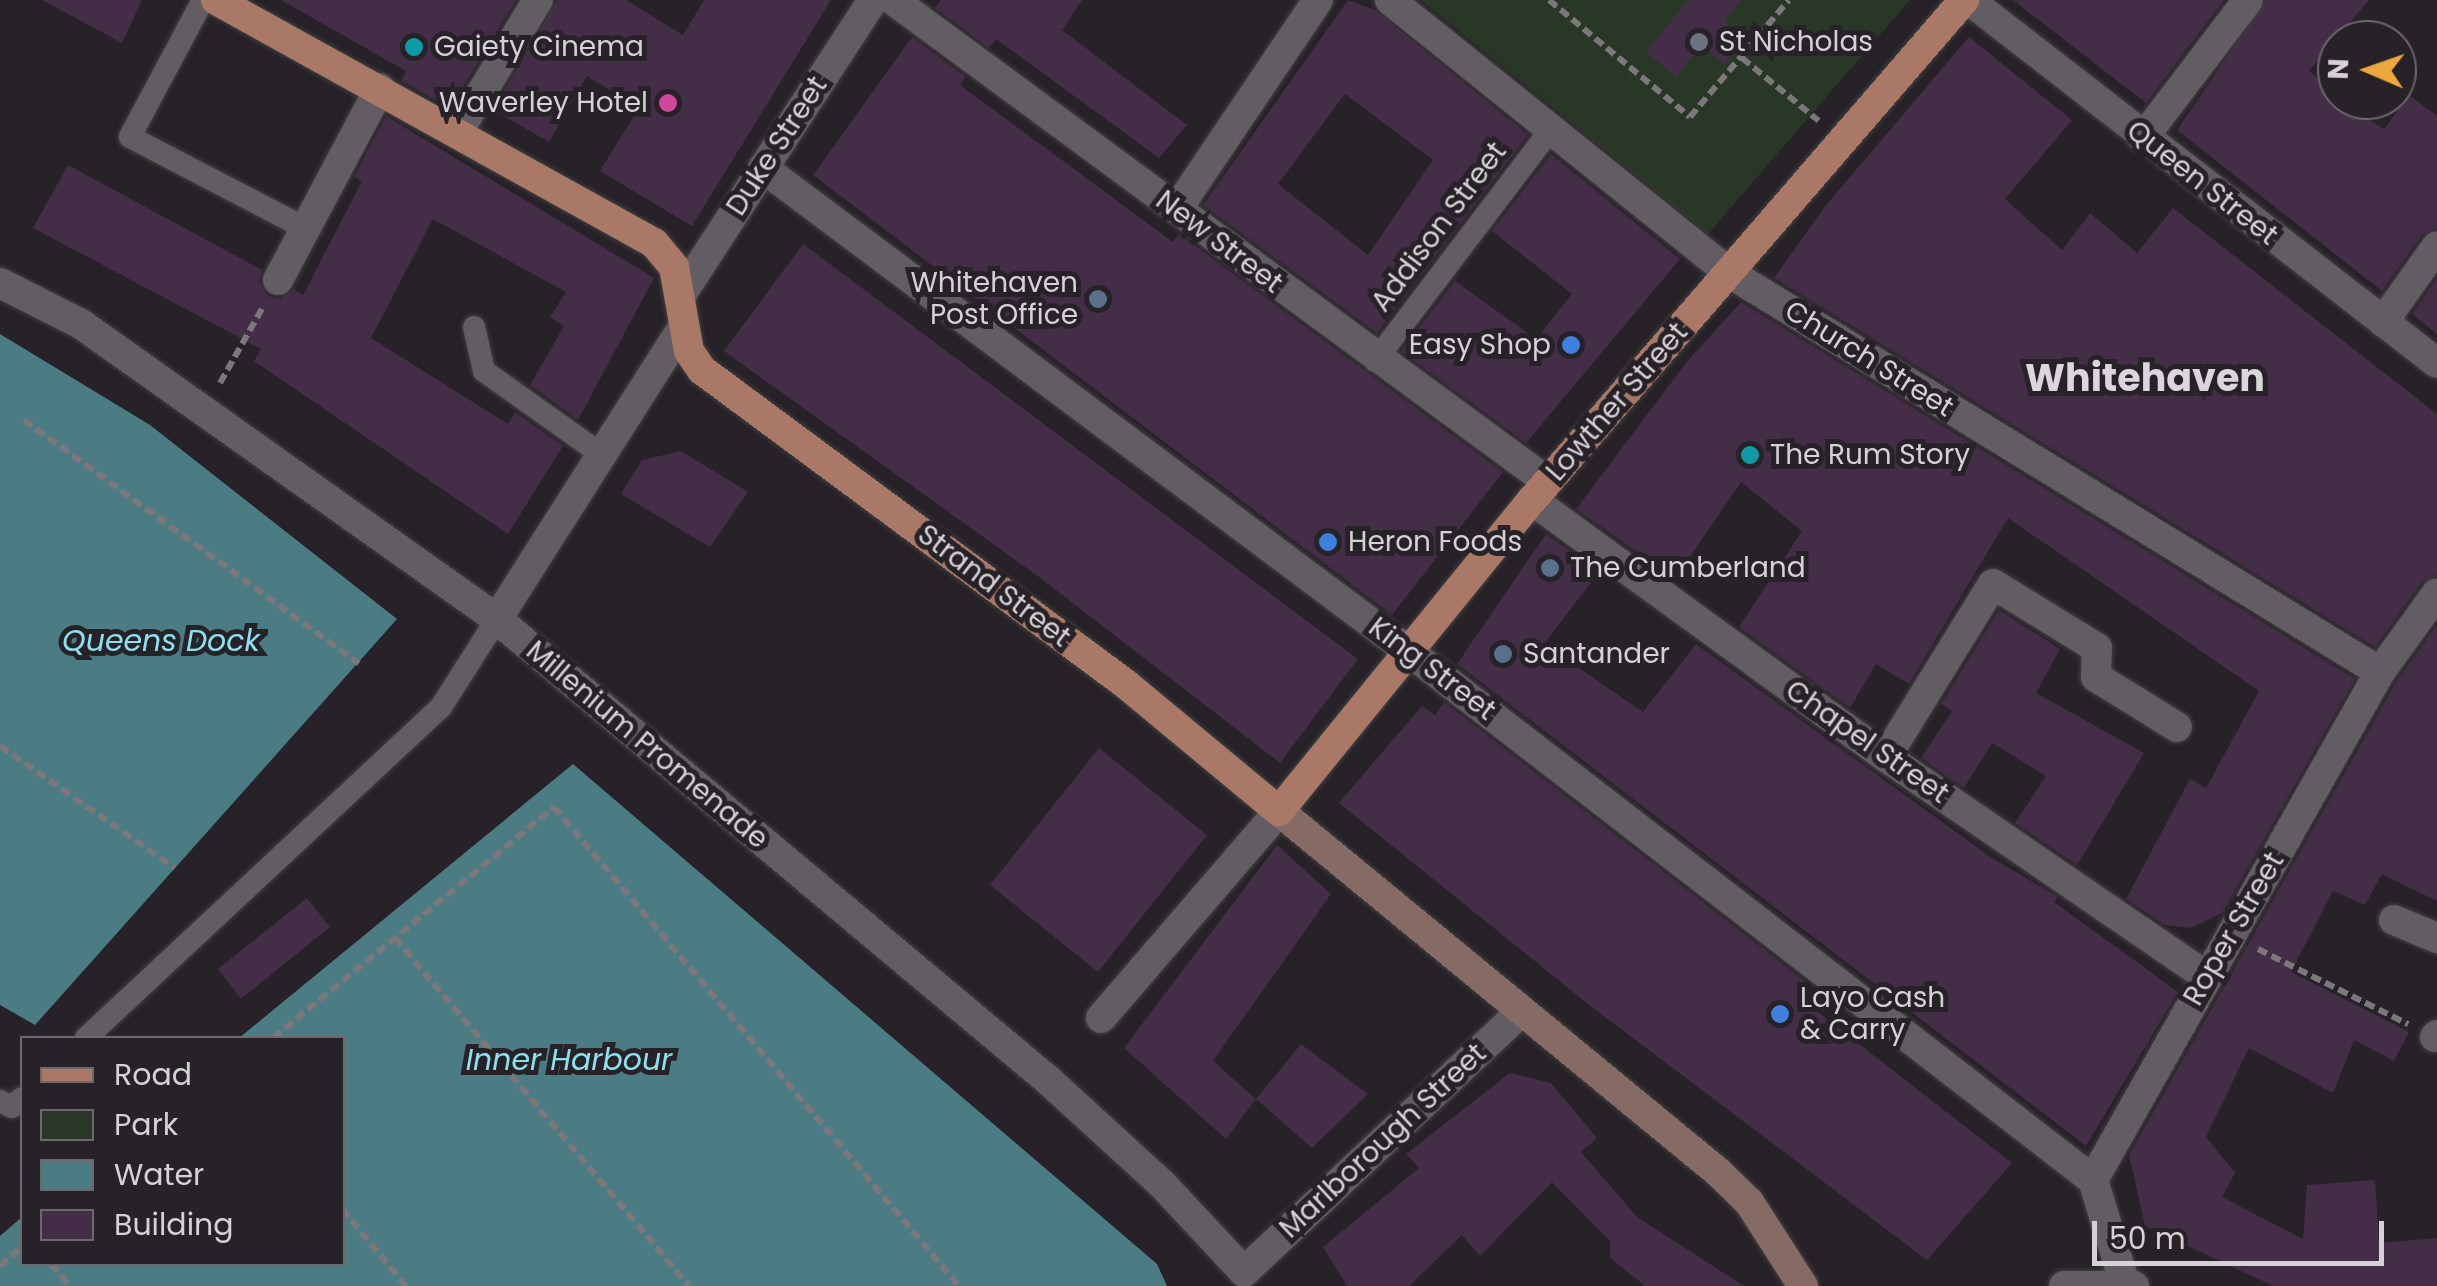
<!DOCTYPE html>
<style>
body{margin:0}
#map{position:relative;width:2437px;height:1286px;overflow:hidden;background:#262227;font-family:Poppins,sans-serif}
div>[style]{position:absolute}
.green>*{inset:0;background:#293826}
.water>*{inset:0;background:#4b7c83}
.building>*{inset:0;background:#442d47}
.path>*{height:6px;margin-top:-3px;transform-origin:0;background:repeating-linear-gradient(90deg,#7b777b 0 10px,transparent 0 15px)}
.roads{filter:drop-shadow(0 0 2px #423f42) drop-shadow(0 0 2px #423f42)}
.lane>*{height:22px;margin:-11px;padding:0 11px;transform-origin:11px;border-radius:11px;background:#615d62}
.street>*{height:30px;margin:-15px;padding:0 15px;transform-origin:15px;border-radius:15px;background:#615d62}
.secondary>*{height:30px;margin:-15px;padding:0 15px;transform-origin:15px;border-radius:15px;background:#866a64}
.primary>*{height:30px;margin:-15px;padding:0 15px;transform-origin:15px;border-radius:15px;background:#aa7866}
.dots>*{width:28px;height:28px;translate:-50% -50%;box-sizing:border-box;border:5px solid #262227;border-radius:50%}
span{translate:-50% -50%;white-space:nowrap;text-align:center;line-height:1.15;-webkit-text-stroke:10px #262227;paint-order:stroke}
.poi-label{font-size:28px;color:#d5d2d5}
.left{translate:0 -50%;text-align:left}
.right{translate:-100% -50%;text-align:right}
.street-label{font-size:28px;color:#d5d2d5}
.water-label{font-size:30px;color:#8de1ef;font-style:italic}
.district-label{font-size:38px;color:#dbd6dc;font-weight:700}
.legend{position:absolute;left:20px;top:1036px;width:325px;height:230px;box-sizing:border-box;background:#262227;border:2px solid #6c686d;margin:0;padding:12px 18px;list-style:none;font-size:30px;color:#d5d2d5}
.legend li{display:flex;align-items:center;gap:20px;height:50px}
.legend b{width:50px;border:2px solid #6c686d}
.north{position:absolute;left:2317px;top:20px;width:100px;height:100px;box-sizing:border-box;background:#262227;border:2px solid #6c686d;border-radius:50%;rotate:272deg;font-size:28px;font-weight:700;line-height:40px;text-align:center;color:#d5d2d5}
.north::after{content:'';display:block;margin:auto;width:35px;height:45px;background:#eda83c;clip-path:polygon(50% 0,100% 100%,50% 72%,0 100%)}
.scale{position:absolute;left:2092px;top:1221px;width:292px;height:45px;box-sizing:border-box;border:5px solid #d5d2d5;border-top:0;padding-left:12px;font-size:30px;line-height:35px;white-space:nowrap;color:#d5d2d5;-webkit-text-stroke:8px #262227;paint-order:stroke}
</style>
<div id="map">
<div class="green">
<div style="clip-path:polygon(1421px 0,1910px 0,1708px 234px)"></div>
</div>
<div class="water">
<div style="clip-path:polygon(0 334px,150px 425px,397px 619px,35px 1025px,0 1005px)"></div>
<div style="clip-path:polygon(573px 764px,1157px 1264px,1167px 1286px,0 1286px,0 1236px,22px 1217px,22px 1264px,342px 1264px,342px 1038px,239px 1038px)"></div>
</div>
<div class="building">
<div style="clip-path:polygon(42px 0,142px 0,122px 43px)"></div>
<div style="clip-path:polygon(281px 0,516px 0,450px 108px,401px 81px,406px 71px)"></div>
<div style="clip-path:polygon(557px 0,626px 0,683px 35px,704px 0,831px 0,692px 226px,600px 171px,639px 108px,587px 76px,549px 142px,493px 110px)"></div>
<div style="clip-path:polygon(941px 0,1082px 0,1062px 30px,1187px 125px,1159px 158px,996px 39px,989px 48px,935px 8px)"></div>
<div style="clip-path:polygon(evenodd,1348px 0,1375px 10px,1528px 135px,1377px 333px,1203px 205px,1348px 0,1345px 94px,1433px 160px,1368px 255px,1278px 184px,1345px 94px)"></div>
<div style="clip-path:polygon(1688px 0,1741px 0,1724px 21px,1746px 38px,1725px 65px,1701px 46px,1676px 77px,1646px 52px)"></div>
<div style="clip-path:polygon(2013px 0,2224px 0,2146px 103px)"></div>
<div style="clip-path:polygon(2266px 0,2369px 0,2309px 71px,2337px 93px,2337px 100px,2384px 129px,2409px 95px,2437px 116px,2437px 228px,2422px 235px,2382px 291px,2177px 130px)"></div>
<div style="clip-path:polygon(912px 37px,966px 77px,960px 85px,1173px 242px,1179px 234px,1503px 472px,1392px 615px,813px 175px)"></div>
<div style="clip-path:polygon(1969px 37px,2072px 120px,2005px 199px,2062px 250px,2090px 213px,2137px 253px,2173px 208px,2437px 414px,2437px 575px,2422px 582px,2375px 647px,1774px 278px,1826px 205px)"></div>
<div style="clip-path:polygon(386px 116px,654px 278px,578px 420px,530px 385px,564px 326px,550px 317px,566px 292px,433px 219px,371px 338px,508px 424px,515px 412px,563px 446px,508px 534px,254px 361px,261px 349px,33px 228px,68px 165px,262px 270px,259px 282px,268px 296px,280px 299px,294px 289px,303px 295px,362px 181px,354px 177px)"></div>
<div style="clip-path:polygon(1551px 154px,1680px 259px,1526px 443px,1401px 351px,1455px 281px,1536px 339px,1572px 294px,1492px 231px)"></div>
<div style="clip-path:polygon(803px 244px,1358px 659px,1280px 763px,1039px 577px,724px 351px)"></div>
<div style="clip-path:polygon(2437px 278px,2437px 334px,2412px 314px)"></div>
<div style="clip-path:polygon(1741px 302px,2355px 679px,2222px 913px,2191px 928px,2165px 925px,2126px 899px,2190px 779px,2206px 788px,2259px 691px,2008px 518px,1909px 684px,1876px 664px,1850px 708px,1739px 627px,1802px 531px,1741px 482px,1675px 579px,1576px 509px,1686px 363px)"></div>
<div style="clip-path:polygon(681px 451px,748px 492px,710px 547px,621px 494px,642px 460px)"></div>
<div style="clip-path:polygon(1546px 534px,1599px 572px,1544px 644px,1643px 712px,1696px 644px,1992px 858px,2058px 897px,2054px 902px,2178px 992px,2086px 1146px,1457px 664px)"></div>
<div style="clip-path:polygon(1999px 610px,2060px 649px,2036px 693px,2144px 753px,2077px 865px,2015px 823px,2046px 776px,1992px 743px,1964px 788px,1921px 758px,1952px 711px,1941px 704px)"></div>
<div style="clip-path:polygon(2437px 625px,2437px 901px,2382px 874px,2365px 905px,2333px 891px,2291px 972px,2409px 1032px,2394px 1061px,2354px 1040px,2333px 1093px,2249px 1048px,2206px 1137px,2235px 1173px,2222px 1197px,2303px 1239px,2307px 1185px,2375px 1180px,2379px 1243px,2437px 1238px,2437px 1286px,2273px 1286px,2145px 1226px,2129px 1155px,2396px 682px)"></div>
<div style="clip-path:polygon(1444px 702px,1810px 985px,1800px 998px,2012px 1163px,1927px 1260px,1593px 1008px,1339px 803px,1422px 706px,1435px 715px)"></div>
<div style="clip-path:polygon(1099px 748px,1207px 835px,1098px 972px,990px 885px)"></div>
<div style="clip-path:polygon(1277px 845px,1331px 894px,1213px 1061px,1256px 1099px,1226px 1139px,1124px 1048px)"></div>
<div style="clip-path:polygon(307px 898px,330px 927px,241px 999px,218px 969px)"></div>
<div style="clip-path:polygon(1301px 1044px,1368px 1094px,1312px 1148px,1256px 1099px)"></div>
<div style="clip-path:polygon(1510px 1073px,1551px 1083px,1597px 1138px,1581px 1152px,1637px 1217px,1744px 1286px,1645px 1286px,1610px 1258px,1610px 1241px,1552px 1182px,1480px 1256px,1462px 1235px,1409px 1286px,1347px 1286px,1323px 1247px,1419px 1168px,1406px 1154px)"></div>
</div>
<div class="path">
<div style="left:1549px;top:0;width:183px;rotate:39.7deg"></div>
<div style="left:1690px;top:117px;width:153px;rotate:-49.8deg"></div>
<div style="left:1742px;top:58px;width:99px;rotate:39.3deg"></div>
<div style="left:220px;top:383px;width:87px;rotate:-60.5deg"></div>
<div style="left:24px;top:420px;width:414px;rotate:36deg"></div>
<div style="left:0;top:746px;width:213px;rotate:34.9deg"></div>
<div style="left:395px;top:938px;width:456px;rotate:49.8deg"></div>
<div style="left:2258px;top:949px;width:168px;rotate:26.6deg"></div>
<div style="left:273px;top:1038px;width:364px;rotate:-39.4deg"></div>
<div style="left:554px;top:807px;width:627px;rotate:49.79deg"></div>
<div style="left:342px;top:1209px;width:100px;rotate:50.3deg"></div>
<div style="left:51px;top:1264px;width:29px;rotate:49deg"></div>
<div style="left:0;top:1266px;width:29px;rotate:-41deg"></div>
</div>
<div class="roads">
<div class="lane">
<div style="left:203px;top:0;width:155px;rotate:118.1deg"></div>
<div style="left:130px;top:137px;width:197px;rotate:27.5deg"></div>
<div style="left:474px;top:327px;width:45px;rotate:77.2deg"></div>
<div style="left:484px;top:371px;width:145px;rotate:35.4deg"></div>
<div style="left:1375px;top:361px;width:291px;rotate:-52.8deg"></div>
<div style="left:86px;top:1038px;width:485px;rotate:-43deg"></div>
<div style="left:441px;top:707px;width:104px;rotate:-57.5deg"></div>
<div style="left:0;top:1101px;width:13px;rotate:27deg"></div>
<div style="left:12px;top:1107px;width:13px;rotate:-42deg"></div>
</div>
<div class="street">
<div style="left:893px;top:0;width:813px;rotate:36.35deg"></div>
<div style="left:1390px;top:0;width:434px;rotate:38.8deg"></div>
<div style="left:1728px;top:272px;width:765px;rotate:31.53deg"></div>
<div style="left:1969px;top:0;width:592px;rotate:37.8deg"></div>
<div style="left:457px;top:133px;width:156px;rotate:-58.7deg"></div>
<div style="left:2143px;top:138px;width:173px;rotate:-52.7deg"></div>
<div style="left:763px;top:168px;width:804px;rotate:36.81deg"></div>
<div style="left:1407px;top:650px;width:867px;rotate:37.69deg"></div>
<div style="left:1177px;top:209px;width:252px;rotate:-56deg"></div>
<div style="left:278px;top:280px;width:217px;rotate:-62deg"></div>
<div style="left:0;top:283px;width:91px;rotate:26.8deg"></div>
<div style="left:81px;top:324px;width:510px;rotate:35.34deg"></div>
<div style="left:497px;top:619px;width:718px;rotate:39.92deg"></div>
<div style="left:1048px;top:1080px;width:154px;rotate:42.4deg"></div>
<div style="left:1162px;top:1184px;width:120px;rotate:47deg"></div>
<div style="left:1244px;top:1272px;width:381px;rotate:-43.2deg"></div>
<div style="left:682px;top:293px;width:350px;rotate:-56.9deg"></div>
<div style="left:2383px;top:322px;width:93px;rotate:-54.6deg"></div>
<div style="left:1532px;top:500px;width:437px;rotate:36deg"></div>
<div style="left:1886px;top:757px;width:389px;rotate:34.4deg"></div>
<div style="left:497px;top:619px;width:346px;rotate:-57.5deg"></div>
<div style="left:1886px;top:757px;width:203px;rotate:-58.3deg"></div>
<div style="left:1993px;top:584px;width:122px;rotate:31.6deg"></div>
<div style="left:2097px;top:648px;width:29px;rotate:92deg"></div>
<div style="left:2096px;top:677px;width:95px;rotate:31.7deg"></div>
<div style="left:2394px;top:920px;width:47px;rotate:22.7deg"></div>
<div style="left:1101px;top:1018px;width:273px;rotate:-49.3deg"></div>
<div style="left:2435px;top:1037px;width:3px;rotate:-45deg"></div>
<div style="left:2124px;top:1281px;width:106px;rotate:-107.1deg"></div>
<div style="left:2093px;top:1180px;width:583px;rotate:-60.54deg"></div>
<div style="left:2380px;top:672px;width:97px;rotate:-54.2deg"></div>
<div style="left:2064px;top:1286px;width:70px"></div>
</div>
<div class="secondary">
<div style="left:1279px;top:811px;width:568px;rotate:39.43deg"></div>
<div style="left:1718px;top:1172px;width:43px;rotate:44.1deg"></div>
<div style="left:1749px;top:1202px;width:100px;rotate:57.3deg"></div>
</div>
<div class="primary">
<div style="left:216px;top:0;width:501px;rotate:29.02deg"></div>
<div style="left:654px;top:243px;width:31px;rotate:50deg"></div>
<div style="left:674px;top:267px;width:85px;rotate:79.9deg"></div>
<div style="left:689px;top:351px;width:23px;rotate:56deg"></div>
<div style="left:702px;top:370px;width:529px;rotate:36.54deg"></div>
<div style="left:1127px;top:685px;width:197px;rotate:39.7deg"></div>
<div style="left:1279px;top:811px;width:401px;rotate:-50.9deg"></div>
<div style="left:1532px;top:500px;width:661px;rotate:-49.17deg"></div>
</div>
</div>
<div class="dots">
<div style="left:1699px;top:42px;background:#6b7280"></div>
<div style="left:414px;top:47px;background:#0f9aa8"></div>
<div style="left:668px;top:103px;background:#d1479c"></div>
<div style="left:1098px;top:299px;background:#5c6f8a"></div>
<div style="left:1571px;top:345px;background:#3f7fe0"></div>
<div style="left:1750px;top:455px;background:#0f9aa8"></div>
<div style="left:1328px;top:542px;background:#3f7fe0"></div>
<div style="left:1550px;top:568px;background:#5c6f8a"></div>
<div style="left:1503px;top:654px;background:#5c6f8a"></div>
<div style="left:1780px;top:1014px;background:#3f7fe0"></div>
</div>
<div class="poi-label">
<span class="left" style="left:1719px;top:42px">St Nicholas</span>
<span class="left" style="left:434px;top:47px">Gaiety Cinema</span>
<span class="right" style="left:648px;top:103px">Waverley Hotel</span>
<span class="right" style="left:1078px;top:299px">Whitehaven<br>Post Office</span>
<span class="right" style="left:1551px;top:345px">Easy Shop</span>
<span class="left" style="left:1770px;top:455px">The Rum Story</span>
<span class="left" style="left:1348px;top:542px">Heron Foods</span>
<span class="left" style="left:1570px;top:568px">The Cumberland</span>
<span class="left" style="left:1523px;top:654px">Santander</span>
<span class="left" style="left:1800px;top:1014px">Layo Cash<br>&amp; Carry</span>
</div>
<div class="street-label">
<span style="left:777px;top:146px;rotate:-57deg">Duke Street</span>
<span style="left:2202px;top:183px;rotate:38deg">Queen Street</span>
<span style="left:1439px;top:227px;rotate:-53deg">Addison Street</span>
<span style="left:1219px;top:242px;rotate:37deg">New Street</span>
<span style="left:1869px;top:359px;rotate:32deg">Church Street</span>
<span style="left:1617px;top:402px;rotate:-49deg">Lowther Street</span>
<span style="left:994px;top:586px;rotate:37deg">Strand Street</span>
<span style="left:1432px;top:669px;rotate:37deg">King Street</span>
<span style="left:1867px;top:742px;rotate:35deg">Chapel Street</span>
<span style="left:647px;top:745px;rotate:40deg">Millenium Promenade</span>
<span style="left:2234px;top:929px;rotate:-60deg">Roper Street</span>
<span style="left:1383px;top:1141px;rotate:-43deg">Marlborough Street</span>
</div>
<div class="water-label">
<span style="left:161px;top:641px">Queens Dock</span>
<span style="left:569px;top:1060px">Inner Harbour</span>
</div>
<div class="district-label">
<span style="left:2145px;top:378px">Whitehaven</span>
</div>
<ul class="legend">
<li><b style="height:12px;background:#aa7866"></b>Road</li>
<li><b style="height:28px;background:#293826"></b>Park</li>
<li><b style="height:28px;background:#4b7c83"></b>Water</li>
<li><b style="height:28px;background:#442d47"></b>Building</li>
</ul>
<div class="north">N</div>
<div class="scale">50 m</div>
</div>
